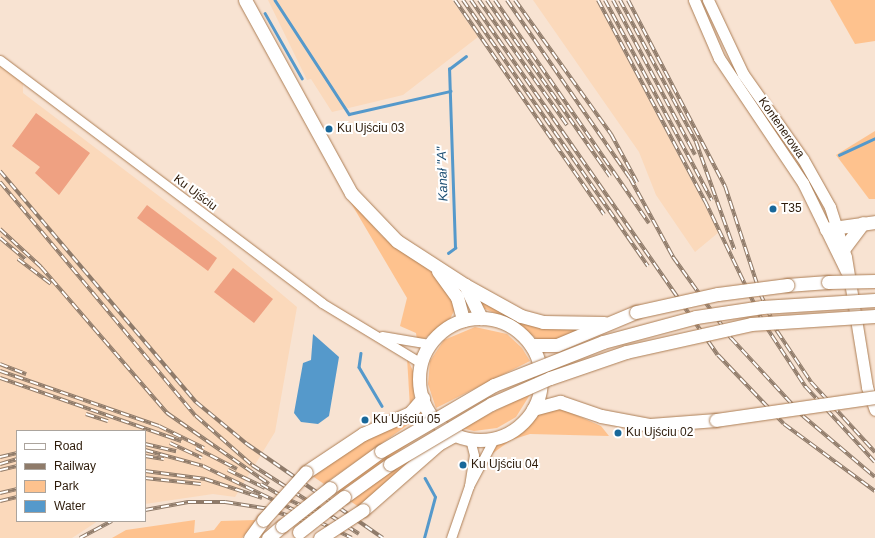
<!DOCTYPE html>
<meta charset="utf-8">
<style>
body{margin:0}
#map{position:relative;width:875px;height:538px;overflow:hidden;background:#f8e3d2;font-family:Arial,sans-serif}
div>[style]{position:absolute}
.built>*{inset:0;background:#fbd9bb}
.round{border-radius:50%}
.green>*{inset:0;background:#fec28e}
.water>*{inset:0;background:#5599cb}
.stream>*{height:2.5px;margin:-1.25px;padding:0 1.25px;transform-origin:1.25px;border-radius:1.25px;background:#5599cb}
.building>*{inset:0;background:#efa182}
.roads{filter:drop-shadow(0 0 1px #ad7f56) drop-shadow(0 0 1px #ad7f56)}
.minor>*{height:9px;margin:-4.5px;padding:0 4.5px;transform-origin:4.5px;border-radius:4.5px;background:#fff}
.major>*{height:11px;margin:-5.5px;padding:0 5.5px;transform-origin:5.5px;border-radius:5.5px;background:#fff}
.highway>*{height:13px;margin:-6.5px;padding:0 6.5px;transform-origin:6.5px;border-radius:6.5px;background:#fff}
.highway>.ring{margin:-6.5px;padding:0;box-sizing:content-box;background:none;border:13px solid #fff;border-radius:50%}
.rail>*{height:4px;margin-top:-2px;transform-origin:0;background:repeating-linear-gradient(90deg,#fff 0 8px,#8f7b6a 0 16px);box-sizing:border-box;border-block:1px solid #8f7b6a}
.bridges{filter:drop-shadow(0 0 1px #ad7f56) drop-shadow(0 0 1px #ad7f56)}
.highway-bridge>*{height:13px;margin:-6.5px;padding:0 6.5px;transform-origin:6.5px;border-radius:6.5px;background:#fff}
.dots>*{width:11px;height:11px;translate:-50% -50%;box-sizing:border-box;border:2px solid #fff;border-radius:50%}
span{translate:-50% -50%;white-space:nowrap;text-align:center;line-height:1.15;-webkit-text-stroke:4px #fff;paint-order:stroke}
.street-label{font-size:12px;color:#2d1b0a}
.poi-label{font-size:12px;color:#2d1b0a}
.left{translate:0 -50%;text-align:left}
.water-label{font-size:13px;color:#205276;font-style:italic}
.legend{position:absolute;left:16px;top:430px;width:130px;height:92px;box-sizing:border-box;background:#fff;border:1px solid #aba49d;margin:0;padding:5px 7px;list-style:none;font-size:12px;color:#2d1b0a}
.legend li{display:flex;align-items:center;gap:8px;height:20px}
.legend b{width:20px;border:1px solid #aba49d}
</style>
<div id="map">
<div class="built">
<div style="clip-path:polygon(268px 0,452px 0,478px 37px,403px 95px,332px 112px,311px 79px,307px 80px)"></div>
<div style="clip-path:polygon(533px 0,596px 0,719px 232px,695px 252px,656px 195px,639px 152px)"></div>
<div style="clip-path:polygon(0 65px,23px 83px,23px 93px,217px 240px,297px 307px,275px 432px,235px 497px,213px 494px,145px 504px,145px 431px,17px 431px,17px 521px,98px 521px,72px 538px,0 538px)"></div>
<div class="round" style="left:767px;top:201px;width:14px;height:14px"></div>
</div>
<div class="green">
<div style="clip-path:polygon(830px 0,875px 0,875px 41px,855px 44px)"></div>
<div style="clip-path:polygon(875px 131px,875px 199px,869px 199px,836px 155px)"></div>
<div style="clip-path:polygon(348px 198px,382px 236px,440px 278px,456px 307px,450px 319px,425px 338px,417px 340px,416px 333px,400px 326px,407px 298px)"></div>
<div style="clip-path:polygon(475px 294px,485px 302px,584px 326px,561px 339px,537px 339px,511px 320px,483px 308px)"></div>
<div style="clip-path:polygon(475px 327px,507px 334px,522px 348px,530px 361px,436px 408px,428px 384px,430px 361px,444px 340px)"></div>
<div style="clip-path:polygon(407px 358px,413px 371px,414px 397px,410px 407px)"></div>
<div style="clip-path:polygon(531px 393px,516px 417px,497px 428px,474px 431px,461px 428px)"></div>
<div style="clip-path:polygon(560px 408px,601px 426px,609px 436px,530px 434px,511px 440px,489px 456px,496px 445px,517px 435px,541px 412px)"></div>
<div style="clip-path:polygon(408px 418px,412px 422px,324px 484px,311px 475px,342px 451px)"></div>
<div style="clip-path:polygon(421px 432px,423px 434px,338px 493px,336px 491px)"></div>
<div style="clip-path:polygon(419px 452px,359px 507px,350px 501px,393px 469px)"></div>
<div style="clip-path:polygon(195px 520px,194px 533px,214px 530px,221px 521px,257px 520px,242px 538px,112px 538px,126px 530px)"></div>
</div>
<div class="water">
<div style="clip-path:polygon(313px 334px,339px 357px,329px 416px,318px 424px,301px 422px,294px 413px,303px 363px,311px 360px)"></div>
</div>
<div class="stream">
<div style="left:275px;top:0;width:136px;rotate:57deg"></div>
<div style="left:349px;top:114px;width:104px;rotate:-12.8deg"></div>
<div style="left:265px;top:13px;width:75px;rotate:60.4deg"></div>
<div style="left:839px;top:155px;width:40px;rotate:-25deg"></div>
<div style="left:448px;top:253px;width:9px;rotate:-36deg"></div>
<div style="left:455px;top:248px;width:179px;rotate:-91.9deg"></div>
<div style="left:449px;top:69px;width:21px;rotate:-37deg"></div>
<div style="left:361px;top:353px;width:14px;rotate:98deg"></div>
<div style="left:359px;top:367px;width:45px;rotate:59.5deg"></div>
<div style="left:424px;top:538px;width:42px;rotate:-75deg"></div>
<div style="left:435px;top:497px;width:21px;rotate:-119deg"></div>
</div>
<div class="building">
<div style="clip-path:polygon(36px 113px,90px 153px,59px 195px,35px 173px,40px 167px,12px 146px)"></div>
<div style="clip-path:polygon(147px 205px,217px 258px,208px 271px,137px 218px)"></div>
<div style="clip-path:polygon(233px 268px,273px 299px,254px 323px,214px 292px)"></div>
</div>
<div class="roads">
<div class="minor">
<div style="left:0;top:60px;width:403px;rotate:37deg"></div>
<div style="left:322px;top:303px;width:116px;rotate:31.2deg"></div>
<div style="left:382px;top:336px;width:49px;rotate:9.5deg"></div>
<div style="left:469px;top:486px;width:53px;rotate:-62deg"></div>
<div style="left:451px;top:538px;width:55px;rotate:-70.9deg"></div>
<div style="left:469px;top:486px;width:31px;rotate:-81deg"></div>
<div style="left:474px;top:455px;width:16px;rotate:-104deg"></div>
</div>
<div class="major">
<div style="left:694px;top:0;width:63px;rotate:66.7deg"></div>
<div style="left:719px;top:58px;width:151px;rotate:56.1deg"></div>
<div style="left:803px;top:183px;width:98px;rotate:64deg"></div>
<div style="left:708px;top:0;width:82px;rotate:64.7deg"></div>
<div style="left:743px;top:74px;width:104px;rotate:54.8deg"></div>
<div style="left:803px;top:159px;width:55px;rotate:60.6deg"></div>
<div style="left:830px;top:207px;width:52px;rotate:72.3deg"></div>
<div style="left:846px;top:257px;width:132px;rotate:80.8deg"></div>
<div style="left:867px;top:387px;width:24px;rotate:71deg"></div>
</div>
<div class="highway">
<div style="left:245px;top:0;width:220px;rotate:61.2deg"></div>
<div style="left:351px;top:193px;width:66px;rotate:46.2deg"></div>
<div style="left:397px;top:241px;width:81px;rotate:32.9deg"></div>
<div style="left:465px;top:285px;width:37px;rotate:64deg"></div>
<div style="left:826px;top:229px;width:49px;rotate:-8.1deg"></div>
<div style="left:844px;top:248px;width:31px;rotate:-53deg"></div>
<div style="left:438px;top:271px;width:32px;rotate:54deg"></div>
<div style="left:457px;top:297px;width:24px;rotate:75deg"></div>
<div style="left:465px;top:285px;width:64px;rotate:29deg"></div>
<div style="left:521px;top:316px;width:23px;rotate:15deg"></div>
<div style="left:543px;top:322px;width:61px;rotate:0.9deg"></div>
<div style="left:787px;top:285px;width:41px;rotate:-4.2deg"></div>
<div class="ring" style="left:419px;top:318px;width:109px;height:109px"></div>
<div style="left:531px;top:345px;width:26px"></div>
<div style="left:557px;top:345px;width:86px;rotate:-22.7deg"></div>
<div style="left:533px;top:409px;width:28px;rotate:-15deg"></div>
<div style="left:560px;top:402px;width:43px;rotate:18.9deg"></div>
<div style="left:601px;top:416px;width:50px;rotate:10.4deg"></div>
<div style="left:650px;top:425px;width:66px;rotate:-4.3deg"></div>
<div style="left:306px;top:472px;width:69px;rotate:-33.7deg"></div>
<div style="left:363px;top:434px;width:51px;rotate:-24.1deg"></div>
<div style="left:410px;top:413px;width:20px;rotate:-49deg"></div>
<div style="left:330px;top:488px;width:63px;rotate:-36deg"></div>
<div style="left:344px;top:497px;width:57px;rotate:-35.7deg"></div>
<div style="left:363px;top:510px;width:100px;rotate:-41.3deg"></div>
<div style="left:438px;top:444px;width:21px;rotate:-29deg"></div>
<div style="left:250px;top:538px;width:22px;rotate:-54deg"></div>
<div style="left:268px;top:538px;width:18px;rotate:-41deg"></div>
</div>
</div>
<div class="rail">
<div style="left:455px;top:0;width:261px;rotate:55.2deg"></div>
<div style="left:463px;top:0;width:324px;rotate:55.2deg"></div>
<div style="left:471px;top:0;width:432px;rotate:55.2deg"></div>
<div style="left:718px;top:355px;width:95px;rotate:46.3deg"></div>
<div style="left:784px;top:424px;width:113px;rotate:36.4deg"></div>
<div style="left:479px;top:0;width:153px;rotate:54.9deg"></div>
<div style="left:487px;top:0;width:215px;rotate:55.1deg"></div>
<div style="left:495px;top:0;width:271px;rotate:55.4deg"></div>
<div style="left:507px;top:0;width:216px;rotate:55.4deg"></div>
<div style="left:630px;top:178px;width:90px;rotate:61.4deg"></div>
<div style="left:673px;top:257px;width:100px;rotate:54.4deg"></div>
<div style="left:731px;top:338px;width:106px;rotate:47.3deg"></div>
<div style="left:803px;top:416px;width:94px;rotate:40.3deg"></div>
<div style="left:515px;top:0;width:165px;rotate:54.4deg"></div>
<div style="left:611px;top:134px;width:55px;rotate:61.6deg"></div>
<div style="left:598px;top:0;width:228px;rotate:62deg"></div>
<div style="left:705px;top:201px;width:134px;rotate:64.4deg"></div>
<div style="left:763px;top:322px;width:77px;rotate:56.7deg"></div>
<div style="left:805px;top:386px;width:103px;rotate:47.4deg"></div>
<div style="left:605px;top:0;width:227px;rotate:61.9deg"></div>
<div style="left:613px;top:0;width:175px;rotate:62.1deg"></div>
<div style="left:620px;top:0;width:161px;rotate:61.8deg"></div>
<div style="left:696px;top:142px;width:114px;rotate:70.4deg"></div>
<div style="left:628px;top:0;width:210px;rotate:62.5deg"></div>
<div style="left:725px;top:186px;width:113px;rotate:71.9deg"></div>
<div style="left:760px;top:293px;width:42px;rotate:65.9deg"></div>
<div style="left:777px;top:331px;width:61px;rotate:56.3deg"></div>
<div style="left:811px;top:382px;width:95px;rotate:47.6deg"></div>
<div style="left:0;top:171px;width:303px;rotate:49.7deg"></div>
<div style="left:196px;top:402px;width:66px;rotate:39.5deg"></div>
<div style="left:247px;top:444px;width:165px;rotate:34.7deg"></div>
<div style="left:0;top:182px;width:305px;rotate:50.1deg"></div>
<div style="left:196px;top:416px;width:74px;rotate:41.2deg"></div>
<div style="left:252px;top:465px;width:127px;rotate:32.8deg"></div>
<div style="left:0;top:229px;width:56px;rotate:42.8deg"></div>
<div style="left:41px;top:267px;width:193px;rotate:49.2deg"></div>
<div style="left:167px;top:413px;width:124px;rotate:34.8deg"></div>
<div style="left:0;top:238px;width:33px;rotate:40deg"></div>
<div style="left:18px;top:259px;width:41px;rotate:37.1deg"></div>
<div style="left:0;top:364px;width:28px;rotate:21deg"></div>
<div style="left:0;top:371px;width:168px;rotate:19.1deg"></div>
<div style="left:159px;top:426px;width:50px;rotate:26.1deg"></div>
<div style="left:0;top:378px;width:192px;rotate:19.2deg"></div>
<div style="left:86px;top:414px;width:23px;rotate:18deg"></div>
<div style="left:170px;top:443px;width:35px;rotate:25deg"></div>
<div style="left:145px;top:444px;width:32px;rotate:13deg"></div>
<div style="left:196px;top:448px;width:46px;rotate:27.1deg"></div>
<div style="left:145px;top:450px;width:60px;rotate:15.4deg"></div>
<div style="left:203px;top:466px;width:165px;rotate:25.8deg"></div>
<div style="left:145px;top:456px;width:19px;rotate:9deg"></div>
<div style="left:0;top:457px;width:17px;rotate:-13deg"></div>
<div style="left:0;top:464px;width:18px;rotate:-16deg"></div>
<div style="left:0;top:470px;width:17px;rotate:-13deg"></div>
<div style="left:228px;top:470px;width:41px;rotate:25.9deg"></div>
<div style="left:145px;top:471px;width:61px;rotate:7.6deg"></div>
<div style="left:205px;top:479px;width:60px;rotate:18.4deg"></div>
<div style="left:145px;top:478px;width:56px;rotate:6.1deg"></div>
<div style="left:261px;top:484px;width:30px;rotate:30deg"></div>
<div style="left:0;top:493px;width:17px;rotate:-13deg"></div>
<div style="left:283px;top:497px;width:40px;rotate:25deg"></div>
<div style="left:0;top:501px;width:17px;rotate:-13deg"></div>
<div style="left:145px;top:510px;width:44px;rotate:-10.5deg"></div>
<div style="left:188px;top:502px;width:37px"></div>
<div style="left:225px;top:502px;width:45px;rotate:9deg"></div>
<div style="left:269px;top:509px;width:51px;rotate:19.5deg"></div>
<div style="left:80px;top:538px;width:36px;rotate:-28deg"></div>
</div>
<div class="bridges">
<div class="highway-bridge">
<div style="left:828px;top:282px;width:47px;rotate:-1.2deg"></div>
<div style="left:636px;top:312px;width:84px;rotate:-12.4deg"></div>
<div style="left:718px;top:294px;width:70px;rotate:-7.4deg"></div>
<div style="left:716px;top:420px;width:161px;rotate:-8.2deg"></div>
<div style="left:381px;top:451px;width:131px;rotate:-30.3deg"></div>
<div style="left:494px;top:385px;width:117px;rotate:-21.5deg"></div>
<div style="left:603px;top:342px;width:96px;rotate:-15deg"></div>
<div style="left:696px;top:317px;width:67px;rotate:-8.6deg"></div>
<div style="left:762px;top:307px;width:113px;rotate:-3.5deg"></div>
<div style="left:390px;top:464px;width:117px;rotate:-30.7deg"></div>
<div style="left:491px;top:404px;width:64px;rotate:-23.8deg"></div>
<div style="left:550px;top:378px;width:80px;rotate:-18.9deg"></div>
<div style="left:626px;top:352px;width:128px;rotate:-12.6deg"></div>
<div style="left:751px;top:324px;width:124px;rotate:-3.7deg"></div>
<div style="left:263px;top:520px;width:64px;rotate:-48.1deg"></div>
<div style="left:282px;top:526px;width:61px;rotate:-38.4deg"></div>
<div style="left:299px;top:532px;width:57px;rotate:-37.9deg"></div>
<div style="left:320px;top:538px;width:51px;rotate:-33.1deg"></div>
</div>
</div>
<div class="dots">
<div style="left:329px;top:129px;background:#19689a"></div>
<div style="left:773px;top:209px;background:#19689a"></div>
<div style="left:365px;top:420px;background:#19689a"></div>
<div style="left:618px;top:433px;background:#19689a"></div>
<div style="left:463px;top:465px;background:#19689a"></div>
</div>
<div class="street-label">
<span style="left:781px;top:128px;rotate:55deg">Kontenerowa</span>
<span style="left:195px;top:193px;rotate:37deg">Ku Ujściu</span>
</div>
<div class="poi-label">
<span class="left" style="left:337px;top:129px">Ku Ujściu 03</span>
<span class="left" style="left:781px;top:209px">T35</span>
<span class="left" style="left:373px;top:420px">Ku Ujściu 05</span>
<span class="left" style="left:626px;top:433px">Ku Ujściu 02</span>
<span class="left" style="left:471px;top:465px">Ku Ujściu 04</span>
</div>
<div class="water-label">
<span style="left:443px;top:174px;rotate:-92deg">Kanał "A"</span>
</div>
<ul class="legend">
<li><b style="height:5px;background:#fff"></b>Road</li>
<li><b style="height:5px;background:#8f7b6a"></b>Railway</li>
<li><b style="height:11px;background:#fec28e"></b>Park</li>
<li><b style="height:11px;background:#5599cb"></b>Water</li>
</ul>
</div>
